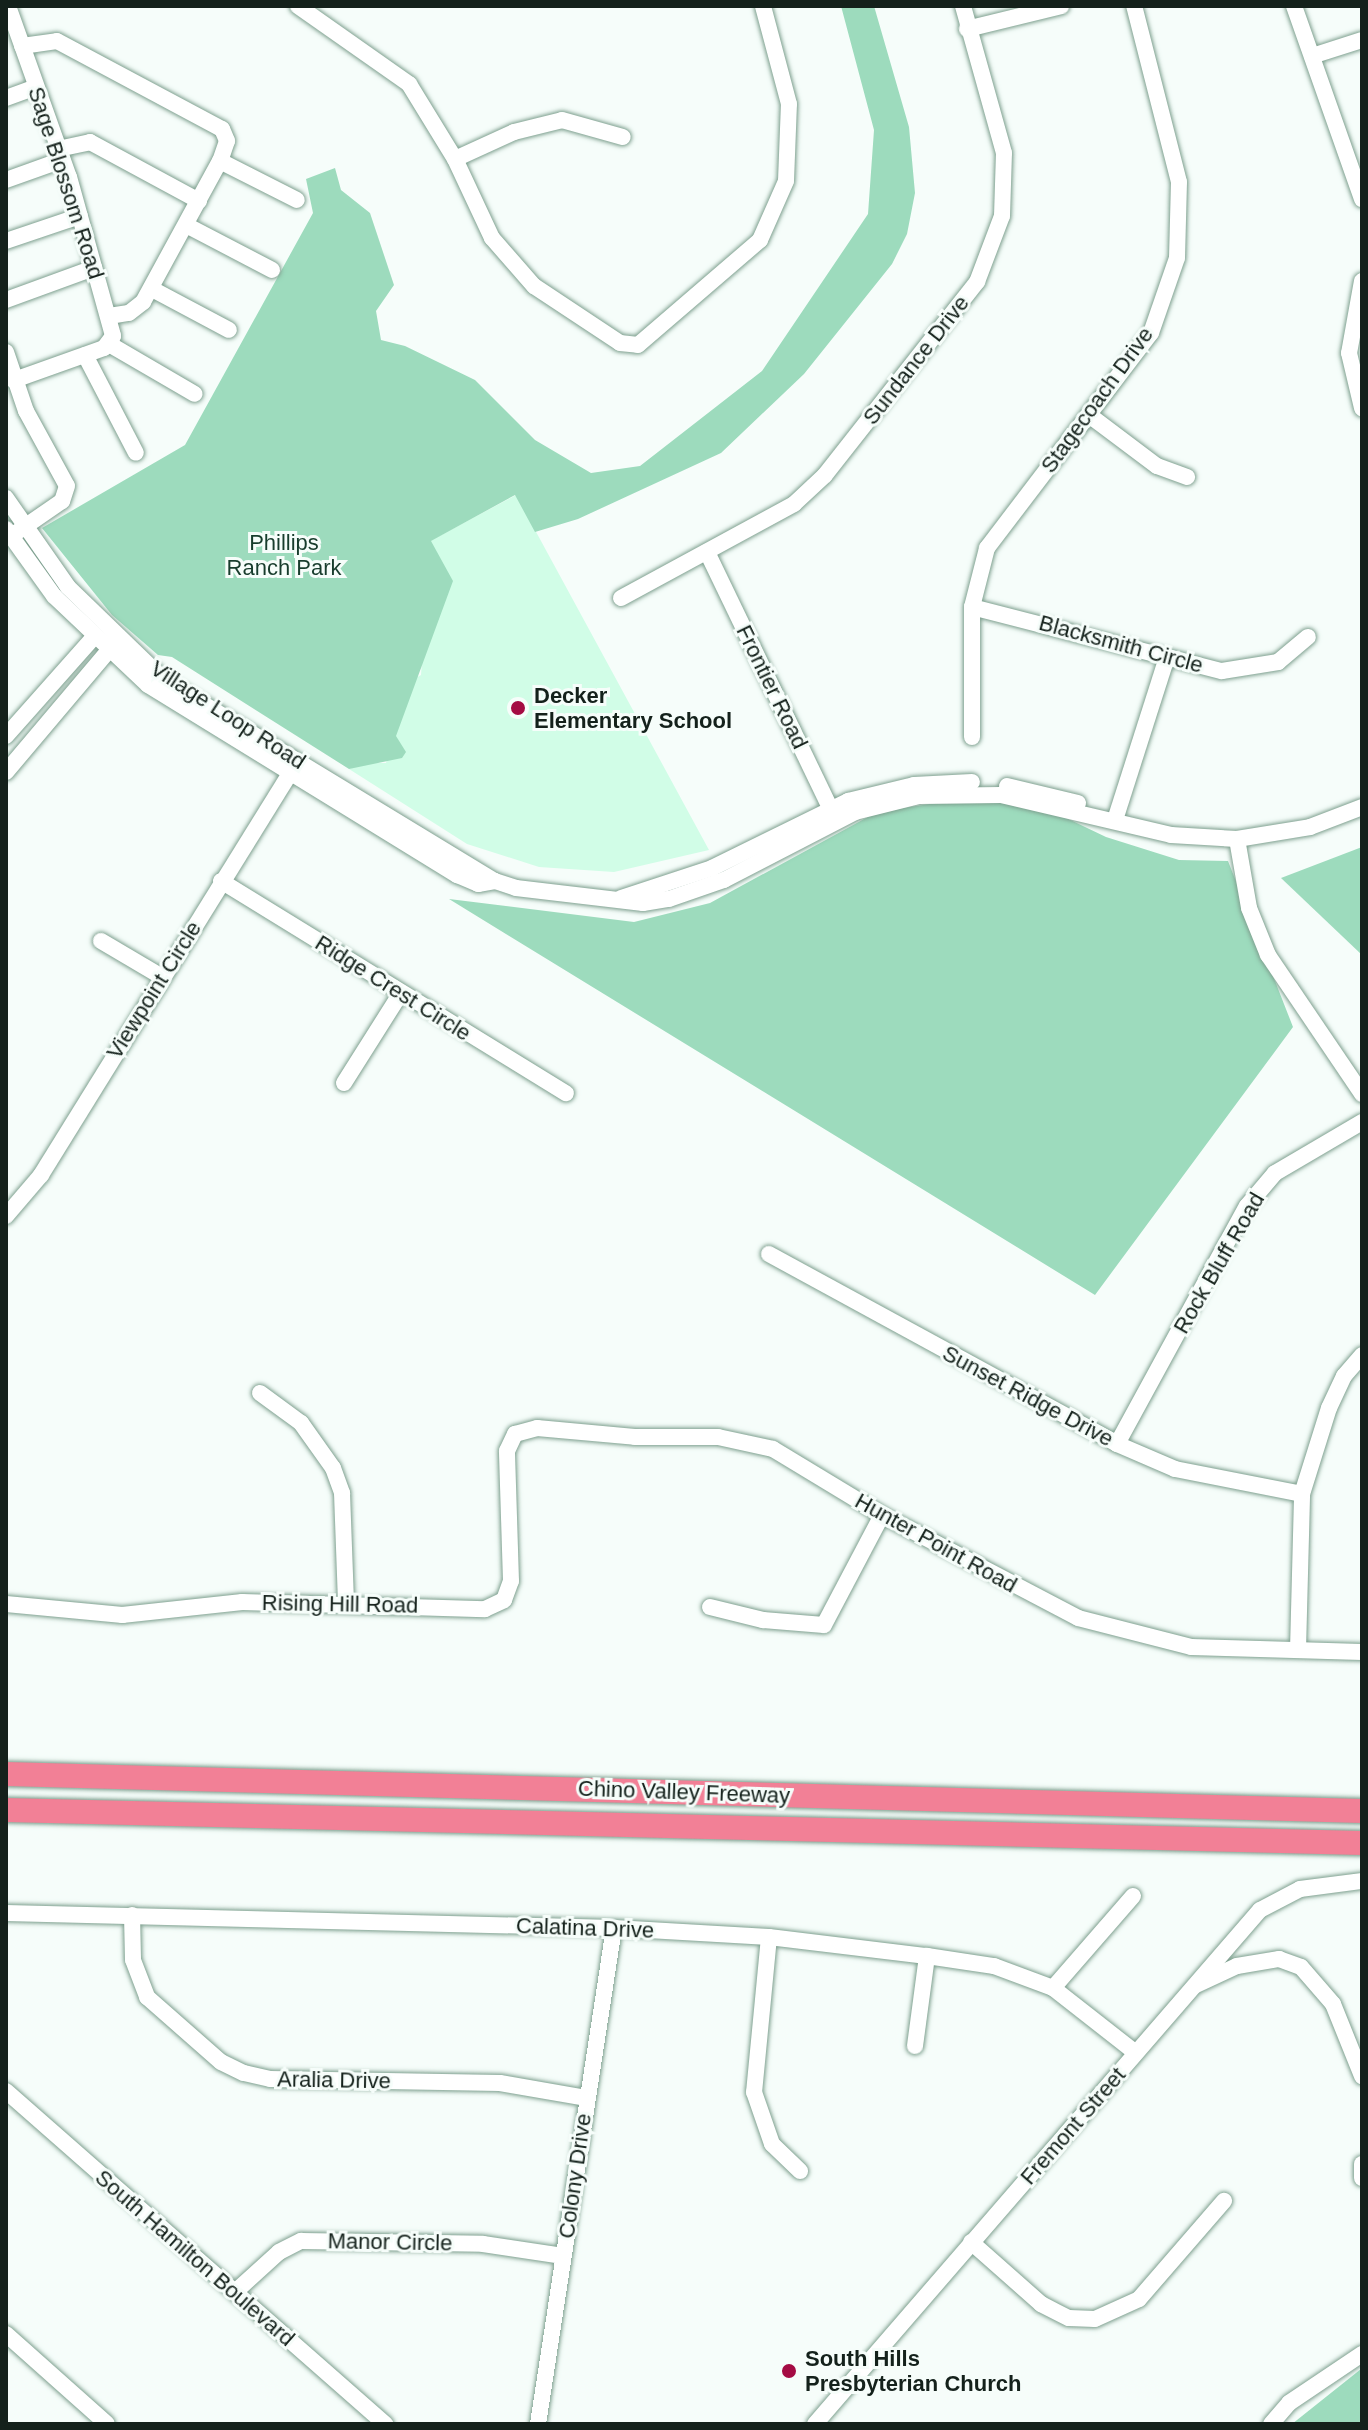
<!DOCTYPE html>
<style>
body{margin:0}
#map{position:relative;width:1368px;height:2430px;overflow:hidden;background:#f6fdfa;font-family:Helvetica,sans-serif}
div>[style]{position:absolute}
.built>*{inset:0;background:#d1fde7}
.green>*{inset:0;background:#9ddbbd}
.roads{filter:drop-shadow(0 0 2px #7ea08f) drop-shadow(0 0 2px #7ea08f)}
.minor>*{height:16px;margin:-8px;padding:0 8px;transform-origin:8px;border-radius:8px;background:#fff}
.highway>*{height:24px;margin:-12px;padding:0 12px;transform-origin:12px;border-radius:12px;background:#f28096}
.dots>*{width:22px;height:22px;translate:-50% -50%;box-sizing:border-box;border:4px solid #f6fdfa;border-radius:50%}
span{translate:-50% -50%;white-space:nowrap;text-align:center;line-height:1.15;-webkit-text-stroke:6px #f6fdfa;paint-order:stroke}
.street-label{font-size:22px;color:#14211b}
.park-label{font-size:22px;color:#183d2d}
.poi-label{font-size:22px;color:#14211b;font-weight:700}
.left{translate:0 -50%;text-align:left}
.frame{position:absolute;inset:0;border:8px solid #14211b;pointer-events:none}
</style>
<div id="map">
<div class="built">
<div style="clip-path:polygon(516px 495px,709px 850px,614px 872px,539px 867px,467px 844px,349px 769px,361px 763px,386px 763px,414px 679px,421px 675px,430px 541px)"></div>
</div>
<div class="green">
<div style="clip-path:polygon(841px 6px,874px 6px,909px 127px,915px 193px,907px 234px,892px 264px,804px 374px,721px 453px,578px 519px,535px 532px,515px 495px,431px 541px,453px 581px,396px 736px,406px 752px,402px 758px,349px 769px,172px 657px,158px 655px,112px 615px,42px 528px,185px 445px,313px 213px,306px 179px,335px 168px,341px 190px,370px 213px,394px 285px,376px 311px,381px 340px,405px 346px,475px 380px,535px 440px,591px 473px,640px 466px,762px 371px,868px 214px,874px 130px)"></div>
<div style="clip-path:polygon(996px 802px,1060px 815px,1106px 837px,1179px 860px,1228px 861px,1293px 1027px,1095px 1295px,449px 899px,634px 922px,710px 903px,877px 812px,936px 803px)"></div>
<div style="clip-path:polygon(1362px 847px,1362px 955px,1281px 878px)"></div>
<div style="clip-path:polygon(1362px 2368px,1362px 2424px,1292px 2424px,1361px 2369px)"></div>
</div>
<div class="roads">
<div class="minor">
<div style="left:8px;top:6px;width:182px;rotate:70.4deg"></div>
<div style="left:69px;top:177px;width:165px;rotate:74.5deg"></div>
<div style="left:113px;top:336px;width:15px;rotate:127deg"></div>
<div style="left:104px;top:348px;width:96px;rotate:160.4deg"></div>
<div style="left:298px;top:6px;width:136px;rotate:35.1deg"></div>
<div style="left:409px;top:84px;width:88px;rotate:58.5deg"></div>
<div style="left:455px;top:159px;width:87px;rotate:64.9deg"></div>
<div style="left:492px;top:238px;width:64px;rotate:48.8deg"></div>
<div style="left:534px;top:286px;width:103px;rotate:33.5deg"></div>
<div style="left:620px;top:343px;width:18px;rotate:6deg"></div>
<div style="left:638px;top:345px;width:161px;rotate:-40.7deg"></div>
<div style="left:760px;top:240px;width:64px;rotate:-66.2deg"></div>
<div style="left:786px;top:181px;width:77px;rotate:-87.8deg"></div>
<div style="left:789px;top:104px;width:101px;rotate:-104.9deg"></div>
<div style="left:1294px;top:6px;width:205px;rotate:70.6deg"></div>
<div style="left:967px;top:29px;width:97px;rotate:-13.7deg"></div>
<div style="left:22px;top:46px;width:35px;rotate:-8deg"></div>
<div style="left:57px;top:41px;width:187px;rotate:28.1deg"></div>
<div style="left:222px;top:129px;width:13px;rotate:67deg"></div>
<div style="left:227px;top:141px;width:21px;rotate:109deg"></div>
<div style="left:220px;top:161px;width:86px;rotate:26.9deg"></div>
<div style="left:1312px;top:56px;width:52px;rotate:-17.7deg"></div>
<div style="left:6px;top:98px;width:32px;rotate:-20deg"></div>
<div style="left:58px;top:149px;width:33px;rotate:-12deg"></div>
<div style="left:90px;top:142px;width:124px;rotate:28.4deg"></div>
<div style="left:455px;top:159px;width:65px;rotate:-24.6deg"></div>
<div style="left:514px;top:132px;width:49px;rotate:-14deg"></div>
<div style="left:562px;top:120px;width:63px;rotate:15.6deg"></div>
<div style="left:6px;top:180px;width:59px;rotate:-19.7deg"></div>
<div style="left:186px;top:225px;width:97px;rotate:27.6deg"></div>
<div style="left:6px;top:241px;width:78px;rotate:-18.7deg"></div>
<div style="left:1362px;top:281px;width:73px;rotate:100.2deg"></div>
<div style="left:1349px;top:353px;width:57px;rotate:76.7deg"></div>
<div style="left:152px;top:289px;width:87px;rotate:28deg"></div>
<div style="left:6px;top:300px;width:94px;rotate:-20deg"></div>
<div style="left:109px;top:316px;width:20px;rotate:-9deg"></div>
<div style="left:129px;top:313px;width:18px;rotate:-38deg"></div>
<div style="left:143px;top:302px;width:161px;rotate:-61.4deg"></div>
<div style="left:109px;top:344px;width:99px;rotate:30.2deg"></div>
<div style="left:6px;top:352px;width:62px;rotate:71.3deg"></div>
<div style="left:26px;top:411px;width:85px;rotate:61.3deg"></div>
<div style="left:67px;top:486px;width:16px;rotate:108deg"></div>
<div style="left:62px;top:501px;width:55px;rotate:145.4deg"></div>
<div style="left:85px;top:355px;width:110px;rotate:62.5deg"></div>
<div style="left:1089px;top:415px;width:85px;rotate:36.9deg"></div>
<div style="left:1157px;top:466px;width:32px;rotate:20deg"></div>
<div style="left:6px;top:498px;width:108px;rotate:55.1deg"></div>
<div style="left:68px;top:587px;width:134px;rotate:44.1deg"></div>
<div style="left:164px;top:680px;width:387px;rotate:31.3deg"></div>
<div style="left:495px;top:881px;width:22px;rotate:18deg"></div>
<div style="left:516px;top:888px;width:128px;rotate:6.7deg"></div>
<div style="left:643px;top:903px;width:26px;rotate:-9deg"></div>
<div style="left:669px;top:899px;width:58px;rotate:-19.1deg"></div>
<div style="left:724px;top:880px;width:148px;rotate:-27.4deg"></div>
<div style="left:855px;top:812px;width:66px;rotate:-14deg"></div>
<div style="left:919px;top:796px;width:82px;rotate:-0.7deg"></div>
<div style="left:1001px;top:795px;width:175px;rotate:13.2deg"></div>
<div style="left:1171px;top:835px;width:66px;rotate:3.5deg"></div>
<div style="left:1237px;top:839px;width:74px;rotate:-9.3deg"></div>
<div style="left:1310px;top:827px;width:56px;rotate:-21deg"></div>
<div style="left:6px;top:529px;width:82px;rotate:54.4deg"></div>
<div style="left:54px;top:596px;width:129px;rotate:43.4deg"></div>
<div style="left:148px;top:685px;width:363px;rotate:31.6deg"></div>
<div style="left:457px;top:875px;width:23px;rotate:23deg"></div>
<div style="left:478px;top:884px;width:17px;rotate:-10deg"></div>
<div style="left:707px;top:552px;width:291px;rotate:64.3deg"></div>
<div style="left:621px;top:598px;width:197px;rotate:-28.5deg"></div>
<div style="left:794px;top:504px;width:42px;rotate:-43.1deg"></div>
<div style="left:825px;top:475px;width:246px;rotate:-51.8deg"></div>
<div style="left:977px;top:282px;width:71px;rotate:-69.3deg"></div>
<div style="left:1002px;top:216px;width:63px;rotate:-88.2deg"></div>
<div style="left:1004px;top:153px;width:153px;rotate:-105.6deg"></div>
<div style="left:972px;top:607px;width:258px;rotate:14.4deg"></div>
<div style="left:1222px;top:671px;width:57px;rotate:-9.1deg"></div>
<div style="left:1278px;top:662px;width:39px;rotate:-40deg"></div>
<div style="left:6px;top:736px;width:132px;rotate:-48.4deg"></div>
<div style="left:972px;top:737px;width:130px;rotate:-90deg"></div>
<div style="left:972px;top:607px;width:61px;rotate:-75.7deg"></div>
<div style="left:987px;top:548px;width:270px;rotate:-52.7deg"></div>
<div style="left:1151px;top:333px;width:79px;rotate:-70.9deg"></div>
<div style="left:1177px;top:258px;width:76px;rotate:-88.5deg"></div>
<div style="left:1179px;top:182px;width:182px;rotate:-104.3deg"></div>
<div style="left:6px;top:772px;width:170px;rotate:-49.8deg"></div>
<div style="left:1007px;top:786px;width:73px;rotate:13.5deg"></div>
<div style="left:1115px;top:820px;width:168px;rotate:-72.3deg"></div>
<div style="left:1237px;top:839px;width:70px;rotate:80.1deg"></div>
<div style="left:1249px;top:908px;width:51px;rotate:68deg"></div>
<div style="left:1268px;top:955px;width:168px;rotate:55.9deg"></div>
<div style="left:221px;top:881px;width:405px;rotate:31.6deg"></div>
<div style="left:621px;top:898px;width:96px;rotate:-18.2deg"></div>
<div style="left:712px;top:868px;width:152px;rotate:-26.2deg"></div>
<div style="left:848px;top:801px;width:68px;rotate:-13.6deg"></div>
<div style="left:914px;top:785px;width:58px;rotate:-3deg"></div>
<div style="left:101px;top:941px;width:71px;rotate:30.5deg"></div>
<div style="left:344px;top:1083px;width:107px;rotate:-57.7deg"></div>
<div style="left:6px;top:1216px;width:54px;rotate:-49.5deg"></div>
<div style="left:41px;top:1175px;width:481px;rotate:-58.2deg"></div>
<div style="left:769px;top:1254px;width:396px;rotate:28.6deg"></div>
<div style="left:1117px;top:1444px;width:63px;rotate:23.3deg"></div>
<div style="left:1175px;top:1469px;width:129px;rotate:11.1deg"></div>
<div style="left:260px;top:1393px;width:51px;rotate:36.2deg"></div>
<div style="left:301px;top:1423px;width:55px;rotate:54.6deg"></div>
<div style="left:333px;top:1468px;width:27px;rotate:70deg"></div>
<div style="left:342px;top:1493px;width:111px;rotate:87.9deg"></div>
<div style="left:1117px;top:1444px;width:271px;rotate:-61.4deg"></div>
<div style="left:1247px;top:1206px;width:43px;rotate:-49.7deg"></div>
<div style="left:1275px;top:1173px;width:101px;rotate:-30.4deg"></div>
<div style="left:6px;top:1604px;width:117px;rotate:5.4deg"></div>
<div style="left:122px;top:1615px;width:121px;rotate:-6.2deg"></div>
<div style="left:242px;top:1602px;width:243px;rotate:1.7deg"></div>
<div style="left:485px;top:1609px;width:21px;rotate:-25deg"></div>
<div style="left:504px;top:1600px;width:20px;rotate:-70deg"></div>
<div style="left:511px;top:1581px;width:130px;rotate:-91.8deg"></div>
<div style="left:507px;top:1451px;width:19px;rotate:-65deg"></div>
<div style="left:515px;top:1434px;width:23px;rotate:-15deg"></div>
<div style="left:537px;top:1428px;width:98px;rotate:5.2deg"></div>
<div style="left:635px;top:1437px;width:83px"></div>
<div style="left:718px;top:1437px;width:56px;rotate:12.3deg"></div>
<div style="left:773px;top:1449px;width:127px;rotate:31.2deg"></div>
<div style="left:882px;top:1515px;width:221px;rotate:27.7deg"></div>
<div style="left:1078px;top:1618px;width:117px;rotate:14.4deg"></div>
<div style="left:1191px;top:1647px;width:171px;rotate:1.7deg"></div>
<div style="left:710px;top:1607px;width:55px;rotate:13.8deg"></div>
<div style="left:763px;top:1620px;width:61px;rotate:4.7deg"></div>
<div style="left:824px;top:1625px;width:124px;rotate:-62.2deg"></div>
<div style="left:1298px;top:1650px;width:156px;rotate:-88.5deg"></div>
<div style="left:1302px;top:1494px;width:90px;rotate:-72.6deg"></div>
<div style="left:1329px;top:1408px;width:35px;rotate:-65deg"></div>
<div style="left:1344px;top:1376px;width:28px;rotate:-49deg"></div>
<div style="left:6px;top:1913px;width:608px;rotate:1.41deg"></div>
<div style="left:614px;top:1928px;width:155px;rotate:3.3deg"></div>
<div style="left:769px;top:1937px;width:159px;rotate:6.9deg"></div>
<div style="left:927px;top:1956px;width:68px;rotate:8.5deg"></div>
<div style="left:994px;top:1966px;width:63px;rotate:20.4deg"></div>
<div style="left:1053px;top:1988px;width:105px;rotate:38.1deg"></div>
<div style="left:132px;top:1915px;width:45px;rotate:88.7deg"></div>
<div style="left:133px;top:1960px;width:40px;rotate:69deg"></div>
<div style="left:147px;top:1997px;width:98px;rotate:41.3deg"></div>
<div style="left:221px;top:2062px;width:25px;rotate:26deg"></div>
<div style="left:244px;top:2073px;width:27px;rotate:13deg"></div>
<div style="left:270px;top:2079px;width:230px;rotate:1deg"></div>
<div style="left:500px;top:2083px;width:87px;rotate:9.9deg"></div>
<div style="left:769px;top:1937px;width:156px;rotate:95.5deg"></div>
<div style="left:754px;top:2092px;width:55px;rotate:70.9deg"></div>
<div style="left:772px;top:2144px;width:39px;rotate:44deg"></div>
<div style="left:1196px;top:1985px;width:45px;rotate:-24.9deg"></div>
<div style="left:1237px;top:1966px;width:43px;rotate:-9.5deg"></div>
<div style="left:1279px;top:1959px;width:23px;rotate:20deg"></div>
<div style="left:1301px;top:1967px;width:49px;rotate:49.1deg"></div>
<div style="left:1333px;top:2004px;width:78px;rotate:68.1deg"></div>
<div style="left:1053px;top:1988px;width:122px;rotate:-49deg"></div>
<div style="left:915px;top:2046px;width:91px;rotate:-82.4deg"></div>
<div style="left:6px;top:2091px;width:505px;rotate:41.3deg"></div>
<div style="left:1362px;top:2164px;width:14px;rotate:90deg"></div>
<div style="left:971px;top:2242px;width:94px;rotate:41.5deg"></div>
<div style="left:1041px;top:2304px;width:31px;rotate:27deg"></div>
<div style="left:1069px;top:2318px;width:26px;rotate:2deg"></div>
<div style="left:1095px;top:2319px;width:48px;rotate:-24.4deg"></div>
<div style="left:1139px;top:2299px;width:130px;rotate:-49.1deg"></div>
<div style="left:235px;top:2292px;width:59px;rotate:-42.3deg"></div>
<div style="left:279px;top:2252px;width:25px;rotate:-27deg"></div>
<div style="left:301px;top:2241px;width:182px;rotate:0.9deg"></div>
<div style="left:483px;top:2244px;width:81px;rotate:8.5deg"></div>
<div style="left:6px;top:2334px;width:135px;rotate:41.7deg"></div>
<div style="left:538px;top:2424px;width:502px;rotate:-81.29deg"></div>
<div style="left:815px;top:2424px;width:680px;rotate:-49.12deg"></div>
<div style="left:1260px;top:1910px;width:45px;rotate:-27.7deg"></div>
<div style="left:1300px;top:1889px;width:63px;rotate:-7.4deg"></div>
<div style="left:1271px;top:2424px;width:28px;rotate:-49deg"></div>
<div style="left:1289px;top:2403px;width:88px;rotate:-33.9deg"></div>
</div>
<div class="highway">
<div style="left:6px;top:1774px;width:1357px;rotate:1.56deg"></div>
<div style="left:6px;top:1810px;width:1356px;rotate:1.39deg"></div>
</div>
</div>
<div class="dots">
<div style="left:518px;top:708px;background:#a40b43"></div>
<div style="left:789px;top:2371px;background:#a40b43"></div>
</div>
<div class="street-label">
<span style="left:66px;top:183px;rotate:72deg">Sage Blossom Road</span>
<span style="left:916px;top:360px;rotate:-52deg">Sundance Drive</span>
<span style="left:1097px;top:400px;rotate:-54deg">Stagecoach Drive</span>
<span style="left:1121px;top:644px;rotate:15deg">Blacksmith Circle</span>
<span style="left:772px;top:687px;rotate:64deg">Frontier Road</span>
<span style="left:228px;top:715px;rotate:33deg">Village Loop Road</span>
<span style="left:393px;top:988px;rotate:32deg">Ridge Crest Circle</span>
<span style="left:154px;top:990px;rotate:-58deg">Viewpoint Circle</span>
<span style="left:1219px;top:1263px;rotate:-60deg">Rock Bluff Road</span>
<span style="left:1028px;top:1396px;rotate:28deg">Sunset Ridge Drive</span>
<span style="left:936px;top:1543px;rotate:29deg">Hunter Point Road</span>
<span style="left:340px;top:1604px;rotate:1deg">Rising Hill Road</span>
<span style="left:684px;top:1792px;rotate:2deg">Chino Valley Freeway</span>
<span style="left:585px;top:1928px;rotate:2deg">Calatina Drive</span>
<span style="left:334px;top:2080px;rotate:1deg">Aralia Drive</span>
<span style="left:1073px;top:2126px;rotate:-49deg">Fremont Street</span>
<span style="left:575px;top:2176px;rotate:-82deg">Colony Drive</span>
<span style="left:390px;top:2242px;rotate:1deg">Manor Circle</span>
<span style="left:195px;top:2258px;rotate:41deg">South Hamilton Boulevard</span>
</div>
<div class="park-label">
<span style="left:284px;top:555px">Phillips<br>Ranch Park</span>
</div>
<div class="poi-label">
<span class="left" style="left:534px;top:708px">Decker<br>Elementary School</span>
<span class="left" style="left:805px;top:2371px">South Hills<br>Presbyterian Church</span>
</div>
<div class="frame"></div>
</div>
